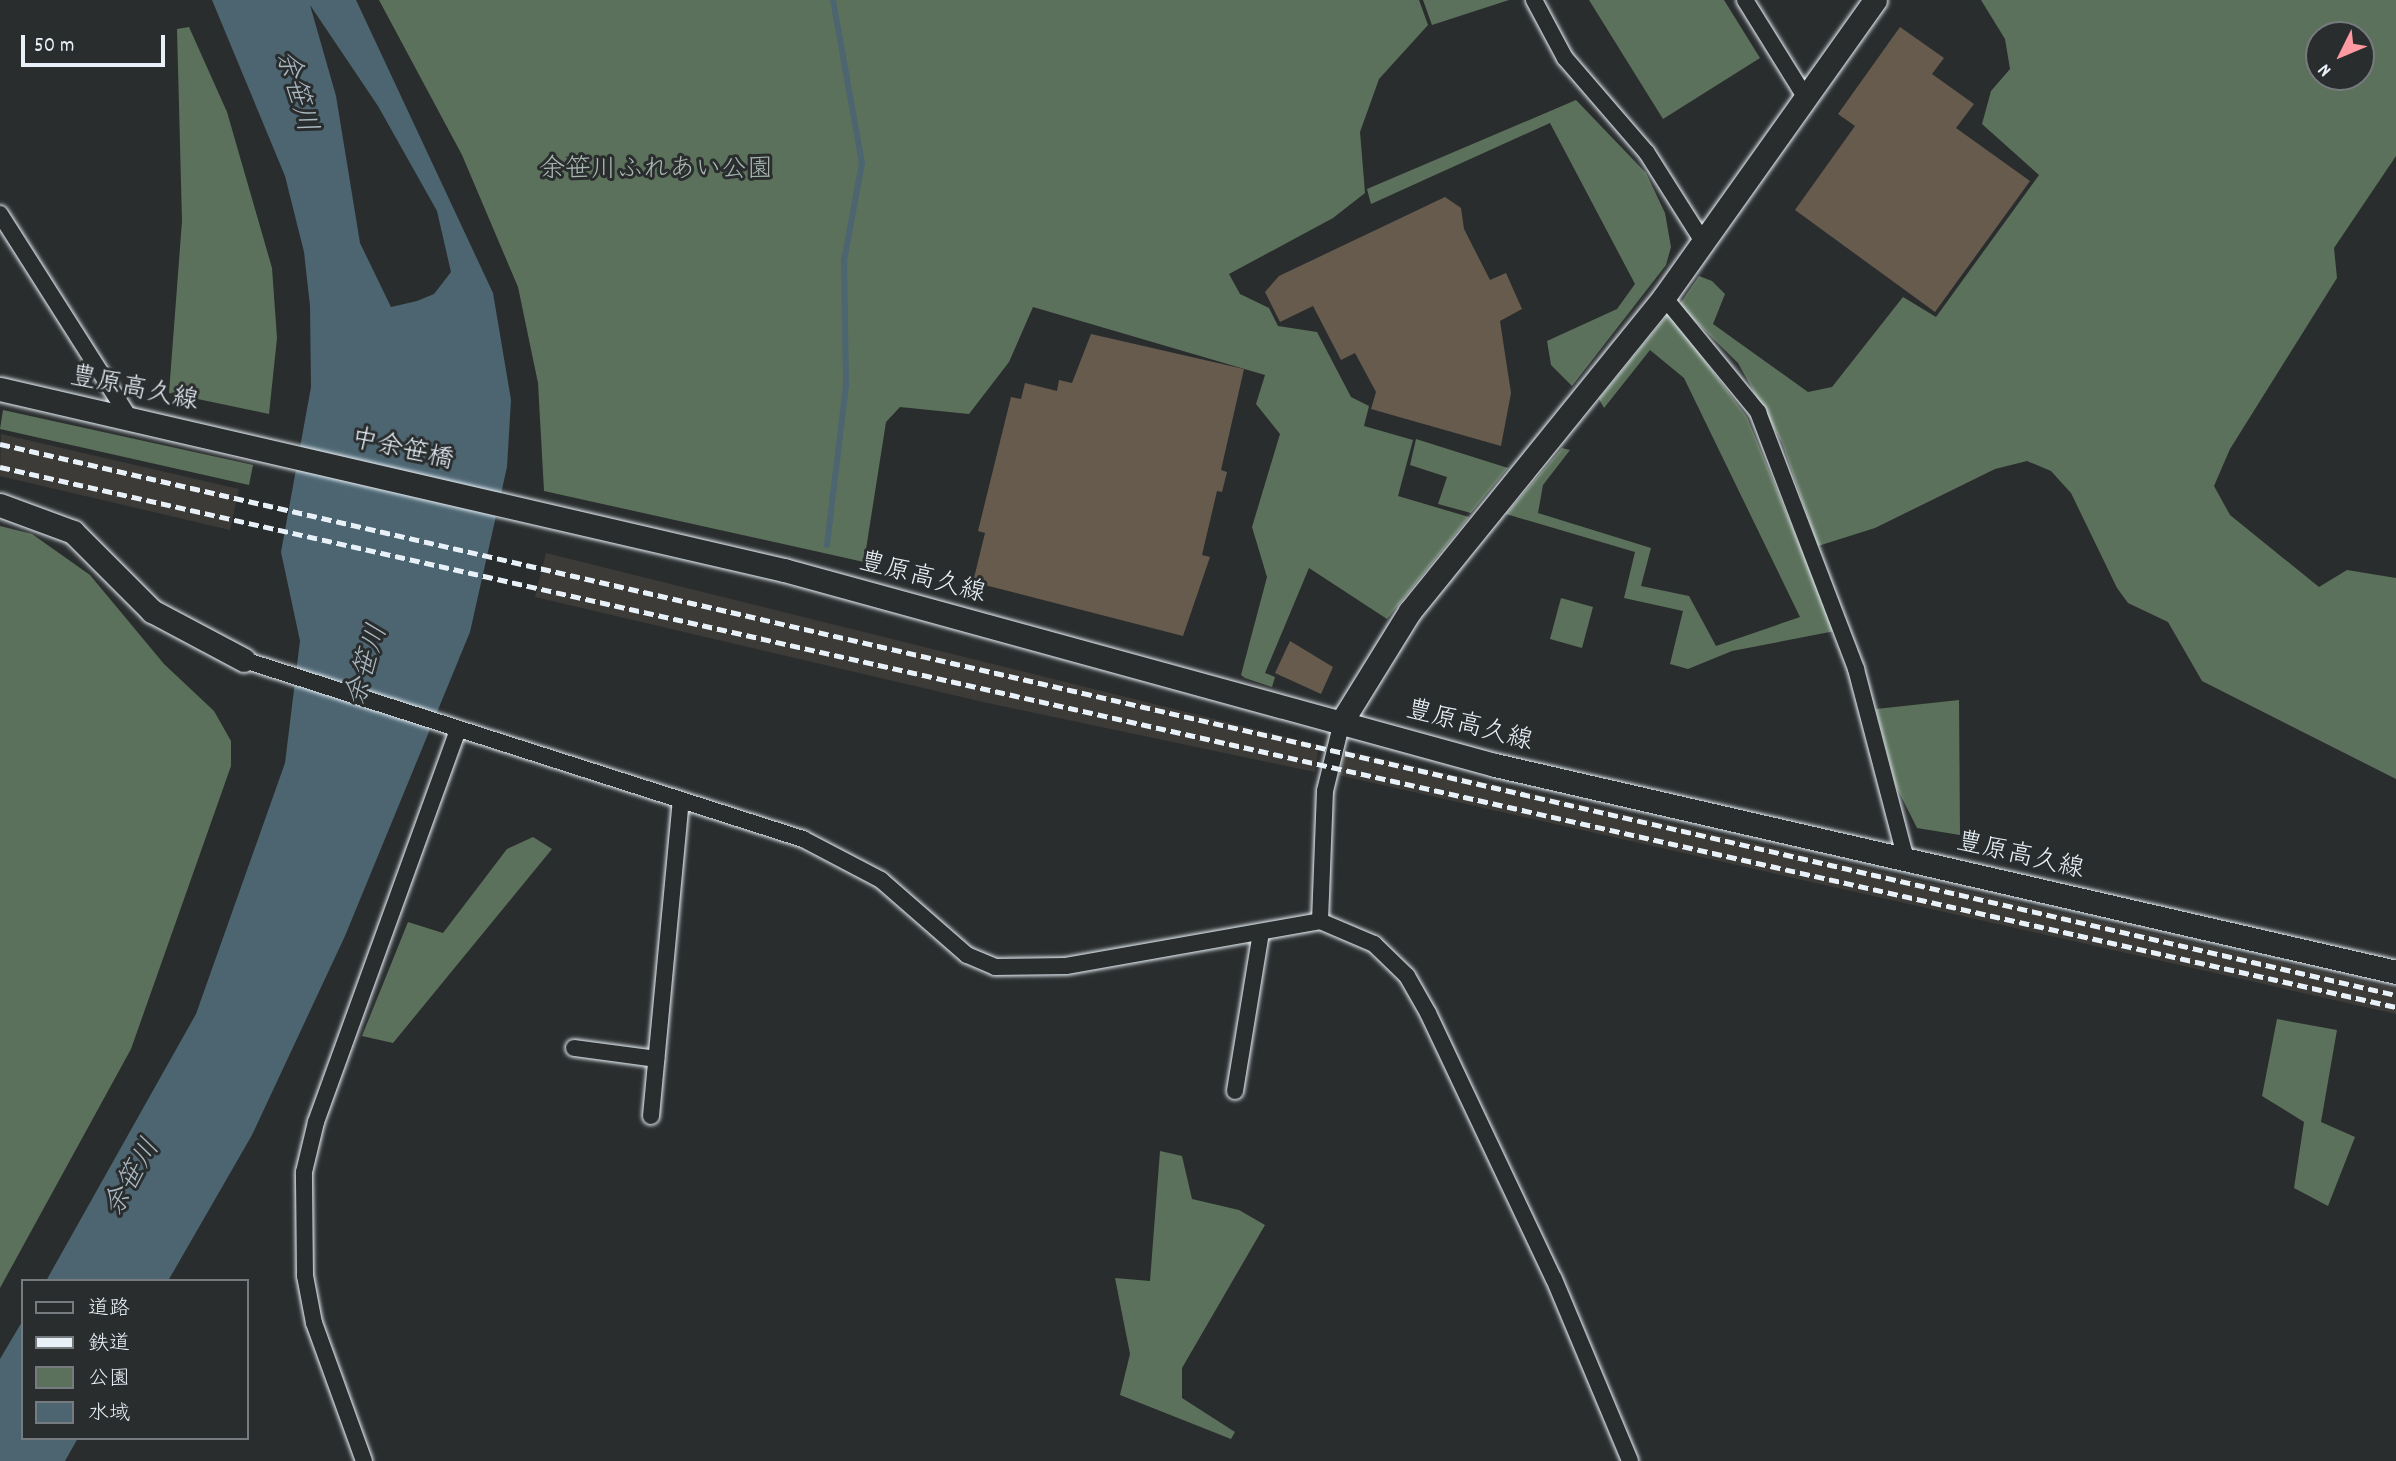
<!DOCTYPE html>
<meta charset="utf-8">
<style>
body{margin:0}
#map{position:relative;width:2396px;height:1461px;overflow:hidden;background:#2a2d2e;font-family:Dekko,"Klee One",sans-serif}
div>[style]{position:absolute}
.built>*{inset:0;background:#3c3b38}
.green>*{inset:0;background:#5c715b}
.water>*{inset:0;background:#4c6571}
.stream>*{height:6px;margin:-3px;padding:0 3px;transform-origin:3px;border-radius:3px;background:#4c6571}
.building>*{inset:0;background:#675b4e}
.roads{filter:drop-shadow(0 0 2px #e8f1f8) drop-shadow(0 0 2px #e8f1f8)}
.street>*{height:16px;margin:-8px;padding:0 8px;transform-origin:8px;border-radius:8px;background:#2a2d2e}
.secondary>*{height:23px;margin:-11.5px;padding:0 11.5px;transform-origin:11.5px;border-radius:11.5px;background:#2a2d2e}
.rail>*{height:5px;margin-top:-2.5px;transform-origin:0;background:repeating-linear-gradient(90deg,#e8f1f8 0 10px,transparent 0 15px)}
span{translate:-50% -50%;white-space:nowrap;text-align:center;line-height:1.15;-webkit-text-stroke:6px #2a2d2e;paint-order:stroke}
.park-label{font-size:26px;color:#a9b7b1}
.street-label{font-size:26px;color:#e8f1f8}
.water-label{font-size:28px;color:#aab9c2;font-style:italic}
.legend{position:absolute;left:21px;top:1279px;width:228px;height:161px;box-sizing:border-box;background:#2a2d2e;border:2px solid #767b7f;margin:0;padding:9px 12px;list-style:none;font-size:21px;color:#e8f1f8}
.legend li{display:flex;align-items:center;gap:14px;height:35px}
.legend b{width:35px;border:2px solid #767b7f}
.north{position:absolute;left:2305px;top:21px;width:70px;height:70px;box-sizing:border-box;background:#2a2d2e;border:2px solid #767b7f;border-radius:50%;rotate:227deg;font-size:19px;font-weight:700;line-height:28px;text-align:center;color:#e8f1f8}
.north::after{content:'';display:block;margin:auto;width:24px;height:32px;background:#ff9aa2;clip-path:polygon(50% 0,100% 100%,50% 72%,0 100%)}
.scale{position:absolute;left:21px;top:35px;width:144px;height:32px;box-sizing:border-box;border:4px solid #e8f1f8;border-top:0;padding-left:9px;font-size:21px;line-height:24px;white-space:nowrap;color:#e8f1f8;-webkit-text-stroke:5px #2a2d2e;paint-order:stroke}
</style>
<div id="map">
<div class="built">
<div style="clip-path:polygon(1px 434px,239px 489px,230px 530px,0 476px)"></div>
<div style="clip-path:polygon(546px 553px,1319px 745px,1315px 772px,983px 702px,535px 597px)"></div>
<div style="clip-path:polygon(1344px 750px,2396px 989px,2396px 1014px,1338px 775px)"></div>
</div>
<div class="green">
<div style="clip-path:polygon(379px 0,1419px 0,1428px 25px,1379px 79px,1360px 132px,1365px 193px,1333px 218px,1229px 274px,1240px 294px,1269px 308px,1278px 326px,1317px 332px,1351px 397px,1369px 406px,1364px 426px,1413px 440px,1398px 496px,1469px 517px,1387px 619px,1309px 568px,1265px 673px,1275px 677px,1272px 687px,1245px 678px,1241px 675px,1267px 577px,1252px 527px,1280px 434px,1256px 404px,1265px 375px,1033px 307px,1009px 362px,969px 414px,900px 407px,886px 422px,864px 562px,544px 491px,538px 383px,518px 287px,462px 155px)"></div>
<div style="clip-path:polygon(1423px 0,1509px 0,1432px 25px)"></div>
<div style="clip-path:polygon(1589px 0,1724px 0,1760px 58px,1663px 119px)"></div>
<div style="clip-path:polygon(evenodd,1981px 0,2396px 0,2396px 156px,2334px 248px,2337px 278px,2230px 449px,2214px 486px,2230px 515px,2319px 587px,2347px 570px,2396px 578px,2396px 779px,2202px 681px,2168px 622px,2128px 603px,2117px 588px,2071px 493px,2051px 471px,2027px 461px,1995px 469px,1875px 528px,1818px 546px,1782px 443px,1738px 363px,1679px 305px,1699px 276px,1712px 281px,1725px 294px,1713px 324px,1808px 392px,1832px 387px,1903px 297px,1936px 317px,2039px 175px,1982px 124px,1991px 91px,2010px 69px,2005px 39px,1981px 0,2319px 35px,2361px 35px,2361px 77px,2319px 77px,2319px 35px)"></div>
<div style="clip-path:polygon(189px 27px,227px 112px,272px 268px,277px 338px,269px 414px,169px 393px,182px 221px,177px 29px)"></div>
<div style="clip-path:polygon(1576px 100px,1646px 173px,1665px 213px,1671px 247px,1666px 265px,1572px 386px,1551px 365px,1547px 341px,1617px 309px,1635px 284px,1550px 123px,1371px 204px,1367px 189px)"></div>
<div style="clip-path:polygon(1669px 313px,1747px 417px,1835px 631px,1732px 651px,1688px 669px,1670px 664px,1683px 611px,1624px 598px,1635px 552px,1506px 514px,1562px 448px,1570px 450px,1543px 485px,1538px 513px,1651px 548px,1641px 586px,1689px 596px,1716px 646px,1800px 617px,1684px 378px,1650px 350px,1604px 408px,1599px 399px)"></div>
<div style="clip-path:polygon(3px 410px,253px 465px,249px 485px,0 429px)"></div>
<div style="clip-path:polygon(1416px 439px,1508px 468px,1471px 513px,1438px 504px,1447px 477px,1410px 465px)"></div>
<div style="clip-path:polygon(0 526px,32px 534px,90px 575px,164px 664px,214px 711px,231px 741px,231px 766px,131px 1049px,0 1288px)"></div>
<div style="clip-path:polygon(1561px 598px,1593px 607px,1582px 648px,1550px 639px)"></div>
<div style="clip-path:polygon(1959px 700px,1960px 835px,1917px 828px,1896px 786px,1876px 709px)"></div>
<div style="clip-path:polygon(533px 837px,552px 849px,393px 1043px,362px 1036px,408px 922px,443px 933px,507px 849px)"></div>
<div style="clip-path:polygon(2277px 1019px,2337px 1030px,2321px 1122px,2355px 1137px,2328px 1206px,2294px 1188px,2304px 1122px,2262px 1096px)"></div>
<div style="clip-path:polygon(1160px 1151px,1182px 1156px,1192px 1199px,1239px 1210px,1265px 1225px,1182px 1368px,1182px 1398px,1235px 1432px,1231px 1439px,1120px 1395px,1130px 1354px,1115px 1278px,1150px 1281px)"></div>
</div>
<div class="water">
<div style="clip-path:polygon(evenodd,212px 0,356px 0,493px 293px,511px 400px,507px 467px,470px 632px,345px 936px,252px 1135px,168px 1281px,46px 1281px,196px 1014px,285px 763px,300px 641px,281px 552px,311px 387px,310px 306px,304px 252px,285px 176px,212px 0,310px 5px,378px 106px,437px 211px,451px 272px,434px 294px,417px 301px,391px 307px,360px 243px,336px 96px,310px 5px)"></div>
<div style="clip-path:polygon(23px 1320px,23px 1438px,78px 1438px,65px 1461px,0 1461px,0 1359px)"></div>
</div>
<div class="stream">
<div style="left:827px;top:545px;width:160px;rotate:-83.2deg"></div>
<div style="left:846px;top:386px;width:125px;rotate:-90.9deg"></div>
<div style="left:844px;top:261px;width:100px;rotate:-79.6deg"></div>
<div style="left:862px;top:163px;width:166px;rotate:-100.1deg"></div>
</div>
<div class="building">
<div style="clip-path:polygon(1900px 27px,1944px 58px,1932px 74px,1974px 104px,1956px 128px,2030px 181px,1935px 312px,1795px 210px,1855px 126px,1838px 114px)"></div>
<div style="clip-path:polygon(1445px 197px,1461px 208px,1464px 229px,1490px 280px,1506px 273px,1522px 309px,1500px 321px,1511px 393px,1501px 446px,1371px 409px,1376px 392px,1355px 353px,1341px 360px,1313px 306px,1280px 322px,1265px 292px,1279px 276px)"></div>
<div style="clip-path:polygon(1091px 334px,1244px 369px,1221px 470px,1227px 472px,1222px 492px,1217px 491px,1202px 555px,1210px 557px,1183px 636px,973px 582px,985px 533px,978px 531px,1011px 397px,1021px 399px,1025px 383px,1057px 391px,1059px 380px,1072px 383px)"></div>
<div style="clip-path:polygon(1290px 641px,1333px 667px,1321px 694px,1275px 673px)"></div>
</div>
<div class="roads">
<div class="street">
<div style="left:1534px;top:0;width:66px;rotate:61.9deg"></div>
<div style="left:1565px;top:58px;width:125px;rotate:49.2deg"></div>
<div style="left:1647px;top:153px;width:107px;rotate:57.7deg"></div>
<div style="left:1745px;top:0;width:118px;rotate:58.2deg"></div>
<div style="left:0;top:214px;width:241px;rotate:57.6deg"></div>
<div style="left:1664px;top:297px;width:149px;rotate:50.7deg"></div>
<div style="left:1758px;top:412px;width:275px;rotate:69.1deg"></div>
<div style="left:1856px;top:669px;width:196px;rotate:75.3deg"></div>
<div style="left:244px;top:660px;width:587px;rotate:17.76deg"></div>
<div style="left:803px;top:839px;width:88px;rotate:27.7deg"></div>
<div style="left:881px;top:880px;width:114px;rotate:41.1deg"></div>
<div style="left:967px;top:955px;width:30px;rotate:23deg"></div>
<div style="left:995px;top:967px;width:71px;rotate:-0.8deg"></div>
<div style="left:1066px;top:966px;width:258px;rotate:-10deg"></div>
<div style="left:1320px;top:921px;width:59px;rotate:23.1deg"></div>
<div style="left:1374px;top:944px;width:46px;rotate:44.1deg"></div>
<div style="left:1407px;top:976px;width:43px;rotate:60.4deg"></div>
<div style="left:1428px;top:1013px;width:294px;rotate:64.7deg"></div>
<div style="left:1554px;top:1279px;width:197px;rotate:67.3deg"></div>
<div style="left:1320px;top:921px;width:130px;rotate:-87.8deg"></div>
<div style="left:1325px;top:791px;width:72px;rotate:-76.3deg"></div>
<div style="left:574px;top:1048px;width:83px;rotate:7.6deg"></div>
<div style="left:1235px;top:1091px;width:161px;rotate:-80.7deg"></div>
<div style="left:651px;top:1116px;width:317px;rotate:-84.6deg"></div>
<div style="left:364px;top:1461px;width:147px;rotate:-109.9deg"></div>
<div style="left:314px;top:1323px;width:48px;rotate:-100.8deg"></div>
<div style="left:305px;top:1276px;width:104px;rotate:-90.6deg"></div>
<div style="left:304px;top:1172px;width:51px;rotate:-76.5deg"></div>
<div style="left:316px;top:1122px;width:417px;rotate:-70.1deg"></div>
</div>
<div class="secondary">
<div style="left:0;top:389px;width:805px;rotate:13deg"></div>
<div style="left:784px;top:570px;width:737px;rotate:15.34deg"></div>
<div style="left:1495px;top:765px;width:924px;rotate:12.94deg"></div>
<div style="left:0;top:505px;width:78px;rotate:20.3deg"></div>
<div style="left:73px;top:532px;width:112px;rotate:45deg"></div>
<div style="left:152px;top:611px;width:104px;rotate:28deg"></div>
<div style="left:1342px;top:721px;width:129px;rotate:-58.3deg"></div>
<div style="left:1410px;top:611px;width:404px;rotate:-51deg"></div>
<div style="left:1664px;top:297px;width:364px;rotate:-54.6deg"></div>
</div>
</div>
<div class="rail">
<div style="left:0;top:444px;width:2459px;rotate:12.95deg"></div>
<div style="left:0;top:467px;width:2456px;rotate:12.7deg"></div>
</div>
<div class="park-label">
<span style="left:656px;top:171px">余笹川ふれあい公園</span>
</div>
<div class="street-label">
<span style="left:134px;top:390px;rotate:12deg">豊原高久線</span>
<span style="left:402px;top:451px;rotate:13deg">中余笹橋</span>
<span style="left:922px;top:579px;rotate:15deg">豊原高久線</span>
<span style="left:1469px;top:727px;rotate:15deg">豊原高久線</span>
<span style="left:2020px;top:857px;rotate:13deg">豊原高久線</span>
</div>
<div class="water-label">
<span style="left:294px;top:92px;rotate:74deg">余笹川</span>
<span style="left:369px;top:666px;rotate:-73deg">余笹川</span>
<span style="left:134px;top:1179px;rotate:-60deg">余笹川</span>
</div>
<ul class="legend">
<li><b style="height:9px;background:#2a2d2e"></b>道路</li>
<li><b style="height:9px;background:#e8f1f8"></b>鉄道</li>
<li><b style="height:19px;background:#5c715b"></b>公園</li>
<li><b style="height:19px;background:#4c6571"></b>水域</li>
</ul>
<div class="north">N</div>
<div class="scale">50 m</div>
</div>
